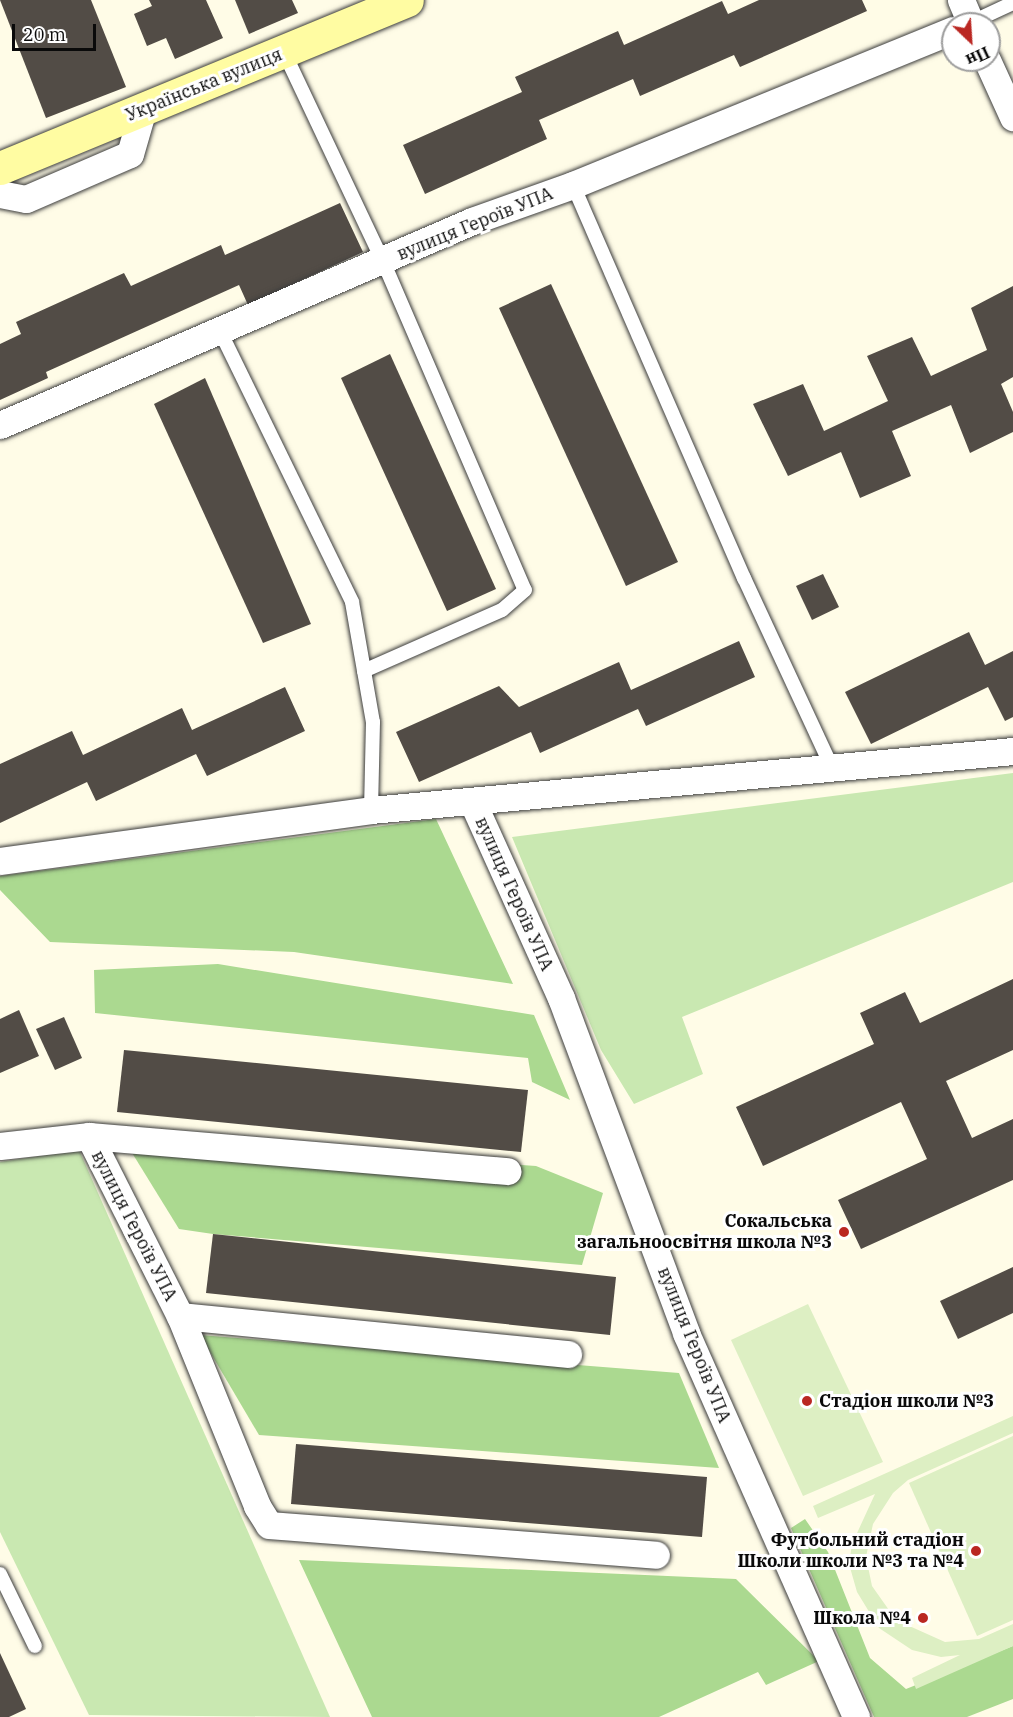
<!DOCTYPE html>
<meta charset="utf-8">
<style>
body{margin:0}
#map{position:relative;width:1013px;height:1717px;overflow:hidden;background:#fffce7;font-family:"IBM Plex Serif",serif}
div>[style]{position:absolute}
.green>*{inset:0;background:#c9e8b1}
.forest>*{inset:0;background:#abd990}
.pitch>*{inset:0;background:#ddefc3}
.building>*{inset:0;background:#524c46}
.roads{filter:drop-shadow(0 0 2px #3d3d3d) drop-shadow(0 0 2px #3d3d3d)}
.lane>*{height:14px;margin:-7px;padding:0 7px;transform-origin:7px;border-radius:7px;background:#fff}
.street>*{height:27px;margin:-13.5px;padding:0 13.5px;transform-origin:13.5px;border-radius:13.5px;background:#fff}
.secondary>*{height:33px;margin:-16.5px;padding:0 16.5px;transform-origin:16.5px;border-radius:16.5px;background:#fffca2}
.dots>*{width:16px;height:16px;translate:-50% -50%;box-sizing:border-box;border:3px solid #fff;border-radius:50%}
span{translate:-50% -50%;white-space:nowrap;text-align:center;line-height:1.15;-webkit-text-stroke:6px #fff;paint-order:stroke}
.street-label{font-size:18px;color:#0a0a0a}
.poi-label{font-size:18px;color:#0a0a0a;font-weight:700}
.right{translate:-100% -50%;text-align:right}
.left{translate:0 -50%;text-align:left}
.north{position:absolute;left:941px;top:12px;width:60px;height:60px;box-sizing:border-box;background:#fff;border:2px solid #9d9d9d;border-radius:50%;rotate:155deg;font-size:16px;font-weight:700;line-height:24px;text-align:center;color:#0a0a0a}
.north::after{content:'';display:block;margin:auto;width:21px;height:27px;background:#ba2722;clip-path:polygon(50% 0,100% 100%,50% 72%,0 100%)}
.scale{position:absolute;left:12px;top:24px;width:84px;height:27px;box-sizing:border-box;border:3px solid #0a0a0a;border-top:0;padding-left:8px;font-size:18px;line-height:21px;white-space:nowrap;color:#0a0a0a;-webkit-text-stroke:4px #fff;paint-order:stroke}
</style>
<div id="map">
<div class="green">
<div style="clip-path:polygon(1013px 773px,1013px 882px,682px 1017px,703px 1074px,634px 1104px,601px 1050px,512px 837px)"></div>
<div style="clip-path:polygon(79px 1150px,330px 1717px,89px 1715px,0 1532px,0 1162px)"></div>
</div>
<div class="forest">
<div style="clip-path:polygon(436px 819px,513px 984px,294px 952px,50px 942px,0 890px,0 876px)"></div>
<div style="clip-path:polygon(218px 964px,534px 1015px,570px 1100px,532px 1082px,528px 1058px,95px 1013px,94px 970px)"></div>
<div style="clip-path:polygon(121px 1135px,536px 1166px,603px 1193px,582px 1265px,213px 1234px,179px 1229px)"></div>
<div style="clip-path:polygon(200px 1335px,679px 1373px,719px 1468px,259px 1435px)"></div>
<div style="clip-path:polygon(805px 1519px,828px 1552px,870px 1658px,906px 1689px,1013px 1646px,1013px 1699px,967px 1717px,874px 1717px,791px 1528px)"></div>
<div style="clip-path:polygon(299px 1560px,736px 1579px,819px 1661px,766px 1685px,758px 1672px,659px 1717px,372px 1717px)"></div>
</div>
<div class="pitch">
<div style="clip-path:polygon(808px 1304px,883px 1462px,803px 1496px,731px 1340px)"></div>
<div style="clip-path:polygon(1013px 1416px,1013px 1433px,908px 1480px,893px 1493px,873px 1524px,866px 1557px,872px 1586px,896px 1620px,945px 1642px,979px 1639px,1013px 1624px,1013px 1646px,916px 1689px,912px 1678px,960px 1655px,941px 1657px,912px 1650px,879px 1628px,857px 1592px,849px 1564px,852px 1544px,875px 1494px,818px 1518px,813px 1506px)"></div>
<div style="clip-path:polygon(1013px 1436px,1013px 1620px,977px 1636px,909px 1483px)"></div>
</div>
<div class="building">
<div style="clip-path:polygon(0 0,91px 0,126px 87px,46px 118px)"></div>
<div style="clip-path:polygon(149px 0,206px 0,223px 38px,175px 59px,166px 38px,147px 46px,134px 14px,152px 6px)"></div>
<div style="clip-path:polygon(235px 0,292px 0,298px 13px,249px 34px)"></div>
<div style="clip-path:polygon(759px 0,862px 0,867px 11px,740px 67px,734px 55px,640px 96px,633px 79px,539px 120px,547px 139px,425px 194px,403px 145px,522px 92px,515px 77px,618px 31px,624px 45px,722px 1px,728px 14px)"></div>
<div style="clip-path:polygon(340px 203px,363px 252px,248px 305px,239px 285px,46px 372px,48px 378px,0 400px,0 344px,21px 334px,16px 322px,124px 273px,131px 286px,221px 245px,225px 255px)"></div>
<div style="clip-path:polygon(551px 284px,678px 562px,626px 586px,499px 308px)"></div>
<div style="clip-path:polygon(1013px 286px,1013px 377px,1001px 384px,1013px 412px,1013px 432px,970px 453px,951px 405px,892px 431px,911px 476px,860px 498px,841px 452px,788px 476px,753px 404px,803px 384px,824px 431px,888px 401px,867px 356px,912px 337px,931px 376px,987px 350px,971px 308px)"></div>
<div style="clip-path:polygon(390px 354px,496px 589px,447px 611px,341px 378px)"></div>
<div style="clip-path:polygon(205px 378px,311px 624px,263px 643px,154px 404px)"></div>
<div style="clip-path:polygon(823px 574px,839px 607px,812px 620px,796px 586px)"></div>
<div style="clip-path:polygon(969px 632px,985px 665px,1013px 651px,1013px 717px,1005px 721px,988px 687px,871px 744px,845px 692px)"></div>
<div style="clip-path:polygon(739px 641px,755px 677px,646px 726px,638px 709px,540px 753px,531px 732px,419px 782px,396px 732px,499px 686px,519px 707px,619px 662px,631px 690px)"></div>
<div style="clip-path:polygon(285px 687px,305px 731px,207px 776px,196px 754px,96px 801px,87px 782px,0 823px,0 764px,72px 731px,83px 755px,182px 708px,192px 730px)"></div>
<div style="clip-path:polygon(1013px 979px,1013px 1050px,946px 1081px,972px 1138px,1013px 1119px,1013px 1180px,861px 1249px,838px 1200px,927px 1159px,901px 1102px,763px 1166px,736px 1107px,874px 1044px,860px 1013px,905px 992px,920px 1023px)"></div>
<div style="clip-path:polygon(19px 1010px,39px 1056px,0 1073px,0 1019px)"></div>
<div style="clip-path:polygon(64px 1017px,82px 1058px,55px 1070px,36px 1029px)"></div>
<div style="clip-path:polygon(124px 1050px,528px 1090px,521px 1152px,117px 1112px)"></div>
<div style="clip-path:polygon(213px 1234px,616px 1277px,610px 1335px,206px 1293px)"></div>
<div style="clip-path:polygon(1013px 1267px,1013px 1313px,958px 1339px,940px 1301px)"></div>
<div style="clip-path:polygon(296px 1444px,707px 1477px,702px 1537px,291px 1504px)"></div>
<div style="clip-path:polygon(0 1653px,26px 1709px,9px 1717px,0 1717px)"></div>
</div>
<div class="roads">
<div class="lane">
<div style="left:970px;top:23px;width:47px;rotate:-24.9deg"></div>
<div style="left:284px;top:52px;width:231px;rotate:64.7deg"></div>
<div style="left:383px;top:261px;width:358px;rotate:66.7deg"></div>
<div style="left:525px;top:590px;width:30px;rotate:139deg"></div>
<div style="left:502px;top:610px;width:151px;rotate:156.2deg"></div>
<div style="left:573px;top:185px;width:429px;rotate:66.5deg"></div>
<div style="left:744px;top:578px;width:206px;rotate:65.1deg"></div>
<div style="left:221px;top:333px;width:299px;rotate:64deg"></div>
<div style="left:352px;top:602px;width:122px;rotate:80.1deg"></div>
<div style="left:373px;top:722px;width:88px;rotate:91.3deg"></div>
<div style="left:0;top:1574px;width:80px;rotate:64.1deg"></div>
</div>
<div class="street">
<div style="left:961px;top:0;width:26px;rotate:67deg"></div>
<div style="left:987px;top:60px;width:63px;rotate:65.5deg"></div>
<div style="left:0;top:194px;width:26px;rotate:11deg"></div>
<div style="left:26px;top:199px;width:113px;rotate:-23.4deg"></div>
<div style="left:130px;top:154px;width:47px;rotate:-73.9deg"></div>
<div style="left:0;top:425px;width:514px;rotate:-23.37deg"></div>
<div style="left:472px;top:221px;width:107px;rotate:-19.6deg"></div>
<div style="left:573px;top:185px;width:410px;rotate:-22.2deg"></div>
<div style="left:473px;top:803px;width:214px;rotate:65.7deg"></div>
<div style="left:561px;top:998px;width:358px;rotate:69.5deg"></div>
<div style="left:686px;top:1333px;width:420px;rotate:66.1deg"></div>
<div style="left:0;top:861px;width:374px;rotate:-7.8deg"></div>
<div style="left:371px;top:810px;width:645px;rotate:-5.25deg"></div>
<div style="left:89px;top:1136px;width:202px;rotate:63.2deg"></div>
<div style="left:180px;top:1316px;width:205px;rotate:67.9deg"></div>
<div style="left:257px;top:1506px;width:22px;rotate:58deg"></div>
<div style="left:269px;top:1525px;width:388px;rotate:4.4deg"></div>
<div style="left:0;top:1146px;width:90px;rotate:-6.4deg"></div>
<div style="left:89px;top:1136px;width:420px;rotate:4.8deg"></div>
<div style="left:180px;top:1316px;width:390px;rotate:5.6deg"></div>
</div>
<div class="secondary">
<div style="left:0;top:168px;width:440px;rotate:-22.4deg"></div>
</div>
</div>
<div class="dots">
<div style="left:844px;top:1232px;background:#ba2722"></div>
<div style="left:807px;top:1401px;background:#ba2722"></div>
<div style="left:976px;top:1551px;background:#ba2722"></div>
<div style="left:923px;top:1618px;background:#ba2722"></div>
</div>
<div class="street-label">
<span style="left:204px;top:85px;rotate:-22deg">Українська вулиця</span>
<span style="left:475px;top:224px;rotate:-22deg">вулиця Героїв УПА</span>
<span style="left:514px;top:894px;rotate:66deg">вулиця Героїв УПА</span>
<span style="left:134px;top:1226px;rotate:63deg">вулиця Героїв УПА</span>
<span style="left:694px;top:1345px;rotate:68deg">вулиця Героїв УПА</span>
</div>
<div class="poi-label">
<span class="right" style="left:832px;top:1232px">Сокальська<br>загальноосвітня школа №3</span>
<span class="left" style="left:819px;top:1401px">Стадіон школи №3</span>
<span class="right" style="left:964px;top:1551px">Футбольний стадіон<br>Школи школи №3 та №4</span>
<span class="right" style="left:911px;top:1618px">Школа №4</span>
</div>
<div class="north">Пн</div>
<div class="scale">20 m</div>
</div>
